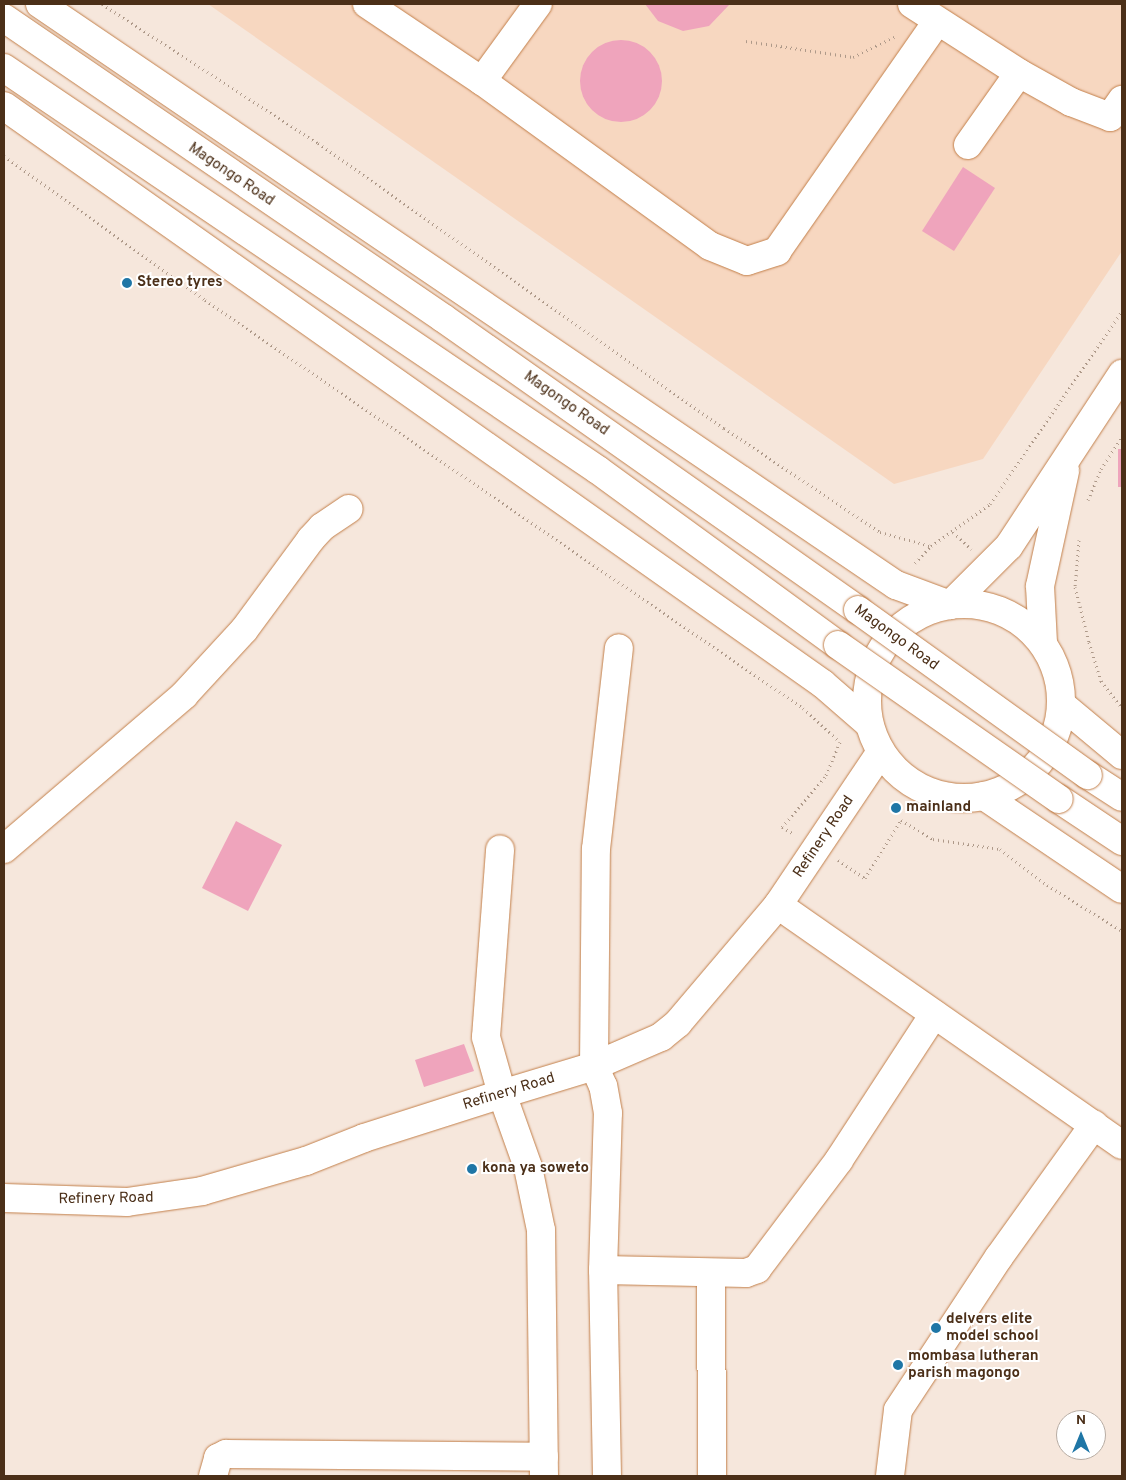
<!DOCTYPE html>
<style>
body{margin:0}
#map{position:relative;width:1126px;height:1480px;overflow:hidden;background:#f6e7dc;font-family:Overpass,sans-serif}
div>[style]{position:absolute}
.built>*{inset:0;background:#f7d7c0}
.building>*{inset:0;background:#efa4bc}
.round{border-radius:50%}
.path>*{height:3px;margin-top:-1.5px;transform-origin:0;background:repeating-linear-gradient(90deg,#ae9989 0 1px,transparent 0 5px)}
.roads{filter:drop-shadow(0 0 1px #c27f49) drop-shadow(0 0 1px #c27f49)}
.minor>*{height:28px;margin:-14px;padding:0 14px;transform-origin:14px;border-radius:14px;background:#fff}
.major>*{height:28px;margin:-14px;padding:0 14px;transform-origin:14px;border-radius:14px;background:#fff}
.major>.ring{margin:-14px;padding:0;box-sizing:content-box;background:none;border:28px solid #fff;border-radius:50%}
.bridges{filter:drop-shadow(0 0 1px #c27f49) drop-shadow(0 0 1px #c27f49)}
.major-bridge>*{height:28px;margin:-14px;padding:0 14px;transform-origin:14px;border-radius:14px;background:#fff}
.dots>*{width:14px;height:14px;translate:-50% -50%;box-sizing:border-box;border:2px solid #fff;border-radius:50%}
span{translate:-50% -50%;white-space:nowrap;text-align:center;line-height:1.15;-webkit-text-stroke:4px #fff;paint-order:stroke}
.street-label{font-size:15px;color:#4b2f18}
.poi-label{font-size:15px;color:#4b2f18;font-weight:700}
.left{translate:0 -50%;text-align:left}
.frame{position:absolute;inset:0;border:5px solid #4b2f18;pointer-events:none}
.north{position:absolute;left:1056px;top:1410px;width:50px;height:50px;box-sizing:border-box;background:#fff;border:1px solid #b7aca3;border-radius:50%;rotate:0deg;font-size:14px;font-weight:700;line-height:20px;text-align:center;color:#4b2f18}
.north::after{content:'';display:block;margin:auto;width:18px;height:22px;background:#1f76a6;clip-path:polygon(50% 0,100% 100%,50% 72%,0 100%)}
</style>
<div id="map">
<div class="built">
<div style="clip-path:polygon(208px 4px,1122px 4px,1122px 251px,983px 459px,894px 484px)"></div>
</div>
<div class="building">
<div style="clip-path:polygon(645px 4px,730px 4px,709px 26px,683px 31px,658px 21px)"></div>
<div class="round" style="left:580px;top:40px;width:82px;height:82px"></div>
<div style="clip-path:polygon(963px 167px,995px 188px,954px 251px,922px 231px)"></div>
<div style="clip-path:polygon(1118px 449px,1122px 449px,1122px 487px,1118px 487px)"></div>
<div style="clip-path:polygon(236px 821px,282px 845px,248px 911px,202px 888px)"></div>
<div style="clip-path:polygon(464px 1044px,474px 1071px,424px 1087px,415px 1060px)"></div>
</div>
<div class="path">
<div style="left:102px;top:4px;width:257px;rotate:32.8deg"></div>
<div style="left:318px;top:143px;width:496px;rotate:35.1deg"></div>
<div style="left:724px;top:428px;width:187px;rotate:33.7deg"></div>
<div style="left:880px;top:532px;width:53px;rotate:15.4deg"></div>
<div style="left:931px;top:546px;width:72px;rotate:-35.4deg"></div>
<div style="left:990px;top:504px;width:234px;rotate:-55.6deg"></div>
<div style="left:746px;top:41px;width:108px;rotate:8.5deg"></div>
<div style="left:853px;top:57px;width:46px;rotate:-26deg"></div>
<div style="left:4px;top:156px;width:247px;rotate:35.6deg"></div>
<div style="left:205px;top:300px;width:724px;rotate:34.3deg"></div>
<div style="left:803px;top:708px;width:50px;rotate:42.6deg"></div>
<div style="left:840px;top:742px;width:38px;rotate:113deg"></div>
<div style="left:825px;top:777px;width:66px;rotate:130.7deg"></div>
<div style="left:782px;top:827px;width:14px;rotate:30deg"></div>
<div style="left:1088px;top:500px;width:34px;rotate:-67deg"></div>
<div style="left:1101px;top:469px;width:38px;rotate:-57deg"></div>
<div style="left:953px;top:532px;width:25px;rotate:43deg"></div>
<div style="left:1079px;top:540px;width:47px;rotate:94.9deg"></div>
<div style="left:1075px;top:587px;width:57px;rotate:75.7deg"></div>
<div style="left:1089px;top:642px;width:41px;rotate:72.9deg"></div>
<div style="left:1101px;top:681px;width:34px;rotate:52deg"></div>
<div style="left:915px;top:563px;width:23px;rotate:-47deg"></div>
<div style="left:838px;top:860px;width:32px;rotate:34deg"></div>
<div style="left:865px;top:878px;width:68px;rotate:-58.2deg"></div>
<div style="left:901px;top:820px;width:37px;rotate:31deg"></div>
<div style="left:933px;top:839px;width:68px;rotate:8.5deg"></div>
<div style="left:1000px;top:849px;width:59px;rotate:37.5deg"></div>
<div style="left:1047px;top:885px;width:88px;rotate:31.5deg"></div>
</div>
<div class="roads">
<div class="minor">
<div style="left:367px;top:4px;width:138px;rotate:33.8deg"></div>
<div style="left:482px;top:81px;width:281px;rotate:35.9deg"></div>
<div style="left:710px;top:246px;width:40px;rotate:22deg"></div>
<div style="left:747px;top:261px;width:32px;rotate:-18deg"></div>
<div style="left:777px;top:251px;width:279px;rotate:-55.1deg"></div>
<div style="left:912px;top:4px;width:127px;rotate:32.8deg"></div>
<div style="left:1019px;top:73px;width:60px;rotate:29.1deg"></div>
<div style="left:1071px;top:102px;width:42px;rotate:21deg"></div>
<div style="left:1110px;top:117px;width:21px;rotate:-55deg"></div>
<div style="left:482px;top:81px;width:95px;rotate:-54deg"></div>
<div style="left:968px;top:145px;width:88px;rotate:-54.7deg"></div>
<div style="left:4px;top:849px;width:237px;rotate:-40.5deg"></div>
<div style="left:184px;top:695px;width:88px;rotate:-47.3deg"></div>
<div style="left:244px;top:630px;width:113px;rotate:-53.6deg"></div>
<div style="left:311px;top:539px;width:16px;rotate:-47deg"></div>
<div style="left:322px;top:527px;width:32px;rotate:-34deg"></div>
<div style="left:778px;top:905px;width:419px;rotate:34.9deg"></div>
<div style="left:4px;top:1198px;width:123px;rotate:1.9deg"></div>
<div style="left:127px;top:1202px;width:76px;rotate:-8.3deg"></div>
<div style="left:202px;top:1191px;width:108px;rotate:-16.1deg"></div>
<div style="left:306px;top:1161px;width:62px;rotate:-21.6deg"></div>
<div style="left:364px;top:1138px;width:145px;rotate:-17.7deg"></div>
<div style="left:502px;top:1094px;width:59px;rotate:-105.7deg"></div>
<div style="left:486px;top:1037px;width:188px;rotate:-85.7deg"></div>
<div style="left:603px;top:1270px;width:143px;rotate:1.2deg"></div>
<div style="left:746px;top:1273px;width:12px;rotate:-20deg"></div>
<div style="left:757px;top:1269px;width:136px;rotate:-53deg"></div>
<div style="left:839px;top:1160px;width:174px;rotate:-56.9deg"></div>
<div style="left:711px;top:1273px;width:203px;rotate:89.7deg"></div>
<div style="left:213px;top:1476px;width:19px;rotate:-74deg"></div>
<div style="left:218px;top:1458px;width:9px;rotate:-27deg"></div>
<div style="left:226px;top:1454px;width:318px;rotate:0.5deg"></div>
<div style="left:607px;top:1476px;width:206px;rotate:-91.1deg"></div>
<div style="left:603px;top:1270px;width:157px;rotate:-88.2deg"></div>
<div style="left:608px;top:1113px;width:27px;rotate:-100deg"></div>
<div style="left:603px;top:1086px;width:22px;rotate:-114deg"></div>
<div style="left:594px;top:1066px;width:217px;rotate:-89.5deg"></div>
<div style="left:596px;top:849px;width:202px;rotate:-83.5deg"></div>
<div style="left:890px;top:1476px;width:66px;rotate:-83.1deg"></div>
<div style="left:898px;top:1410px;width:183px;rotate:-56.6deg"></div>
<div style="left:999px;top:1257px;width:163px;rotate:-54.3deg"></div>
</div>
<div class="major">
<div style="left:40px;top:4px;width:1035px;rotate:34.17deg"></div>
<div style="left:896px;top:585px;width:58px;rotate:20.3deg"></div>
<div style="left:950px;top:605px;width:83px;rotate:-45deg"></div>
<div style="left:1009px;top:546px;width:206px;rotate:-56.7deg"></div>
<div style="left:4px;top:18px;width:532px;rotate:34.35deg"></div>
<div style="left:443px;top:318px;width:507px;rotate:35.13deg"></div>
<div style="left:4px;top:68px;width:717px;rotate:34.09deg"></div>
<div style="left:598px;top:470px;width:297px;rotate:36.1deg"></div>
<div style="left:4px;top:106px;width:1002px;rotate:35.21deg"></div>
<div style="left:823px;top:684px;width:61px;rotate:41deg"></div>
<div class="ring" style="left:867px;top:604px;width:166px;height:166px"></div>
<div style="left:1043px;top:643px;width:57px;rotate:-93deg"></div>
<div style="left:1040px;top:586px;width:118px;rotate:-77.7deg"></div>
<div style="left:1062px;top:705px;width:78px;rotate:39.8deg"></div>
<div style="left:1088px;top:775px;width:40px;rotate:32.9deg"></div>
<div style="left:984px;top:796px;width:166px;rotate:34deg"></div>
<div style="left:1059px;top:799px;width:76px;rotate:33.7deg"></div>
<div style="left:544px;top:1476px;width:246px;rotate:-90.7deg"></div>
<div style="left:541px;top:1230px;width:64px;rotate:-101.7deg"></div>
<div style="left:528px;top:1167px;width:77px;rotate:-109.6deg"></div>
<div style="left:502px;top:1094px;width:96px;rotate:-16.9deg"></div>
<div style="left:594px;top:1066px;width:73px;rotate:-23.4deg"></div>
<div style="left:661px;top:1037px;width:22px;rotate:-39deg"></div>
<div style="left:678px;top:1023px;width:155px;rotate:-49.7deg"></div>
<div style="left:778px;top:905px;width:184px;rotate:-56.1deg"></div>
</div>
</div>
<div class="bridges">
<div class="major-bridge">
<div style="left:858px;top:610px;width:283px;rotate:35.7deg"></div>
<div style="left:838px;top:645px;width:269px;rotate:34.9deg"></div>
</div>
</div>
<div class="dots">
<div style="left:127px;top:283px;background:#1f76a6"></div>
<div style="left:896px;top:808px;background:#1f76a6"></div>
<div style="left:472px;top:1169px;background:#1f76a6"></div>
<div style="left:936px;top:1328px;background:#1f76a6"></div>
<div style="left:898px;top:1365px;background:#1f76a6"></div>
</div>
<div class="street-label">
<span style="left:231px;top:175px;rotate:34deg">Magongo Road</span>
<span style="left:566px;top:404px;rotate:35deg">Magongo Road</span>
<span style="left:896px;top:638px;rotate:36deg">Magongo Road</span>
<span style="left:824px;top:837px;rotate:-56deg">Refinery Road</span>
<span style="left:509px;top:1092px;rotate:-17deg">Refinery Road</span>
<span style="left:106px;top:1199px;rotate:-1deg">Refinery Road</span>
</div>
<div class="poi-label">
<span class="left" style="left:137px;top:283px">Stereo tyres</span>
<span class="left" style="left:906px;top:808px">mainland</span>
<span class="left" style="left:482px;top:1169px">kona ya soweto</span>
<span class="left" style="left:946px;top:1328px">delvers elite<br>model school</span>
<span class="left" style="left:908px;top:1365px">mombasa lutheran<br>parish magongo</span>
</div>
<div class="frame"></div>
<div class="north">N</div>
</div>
